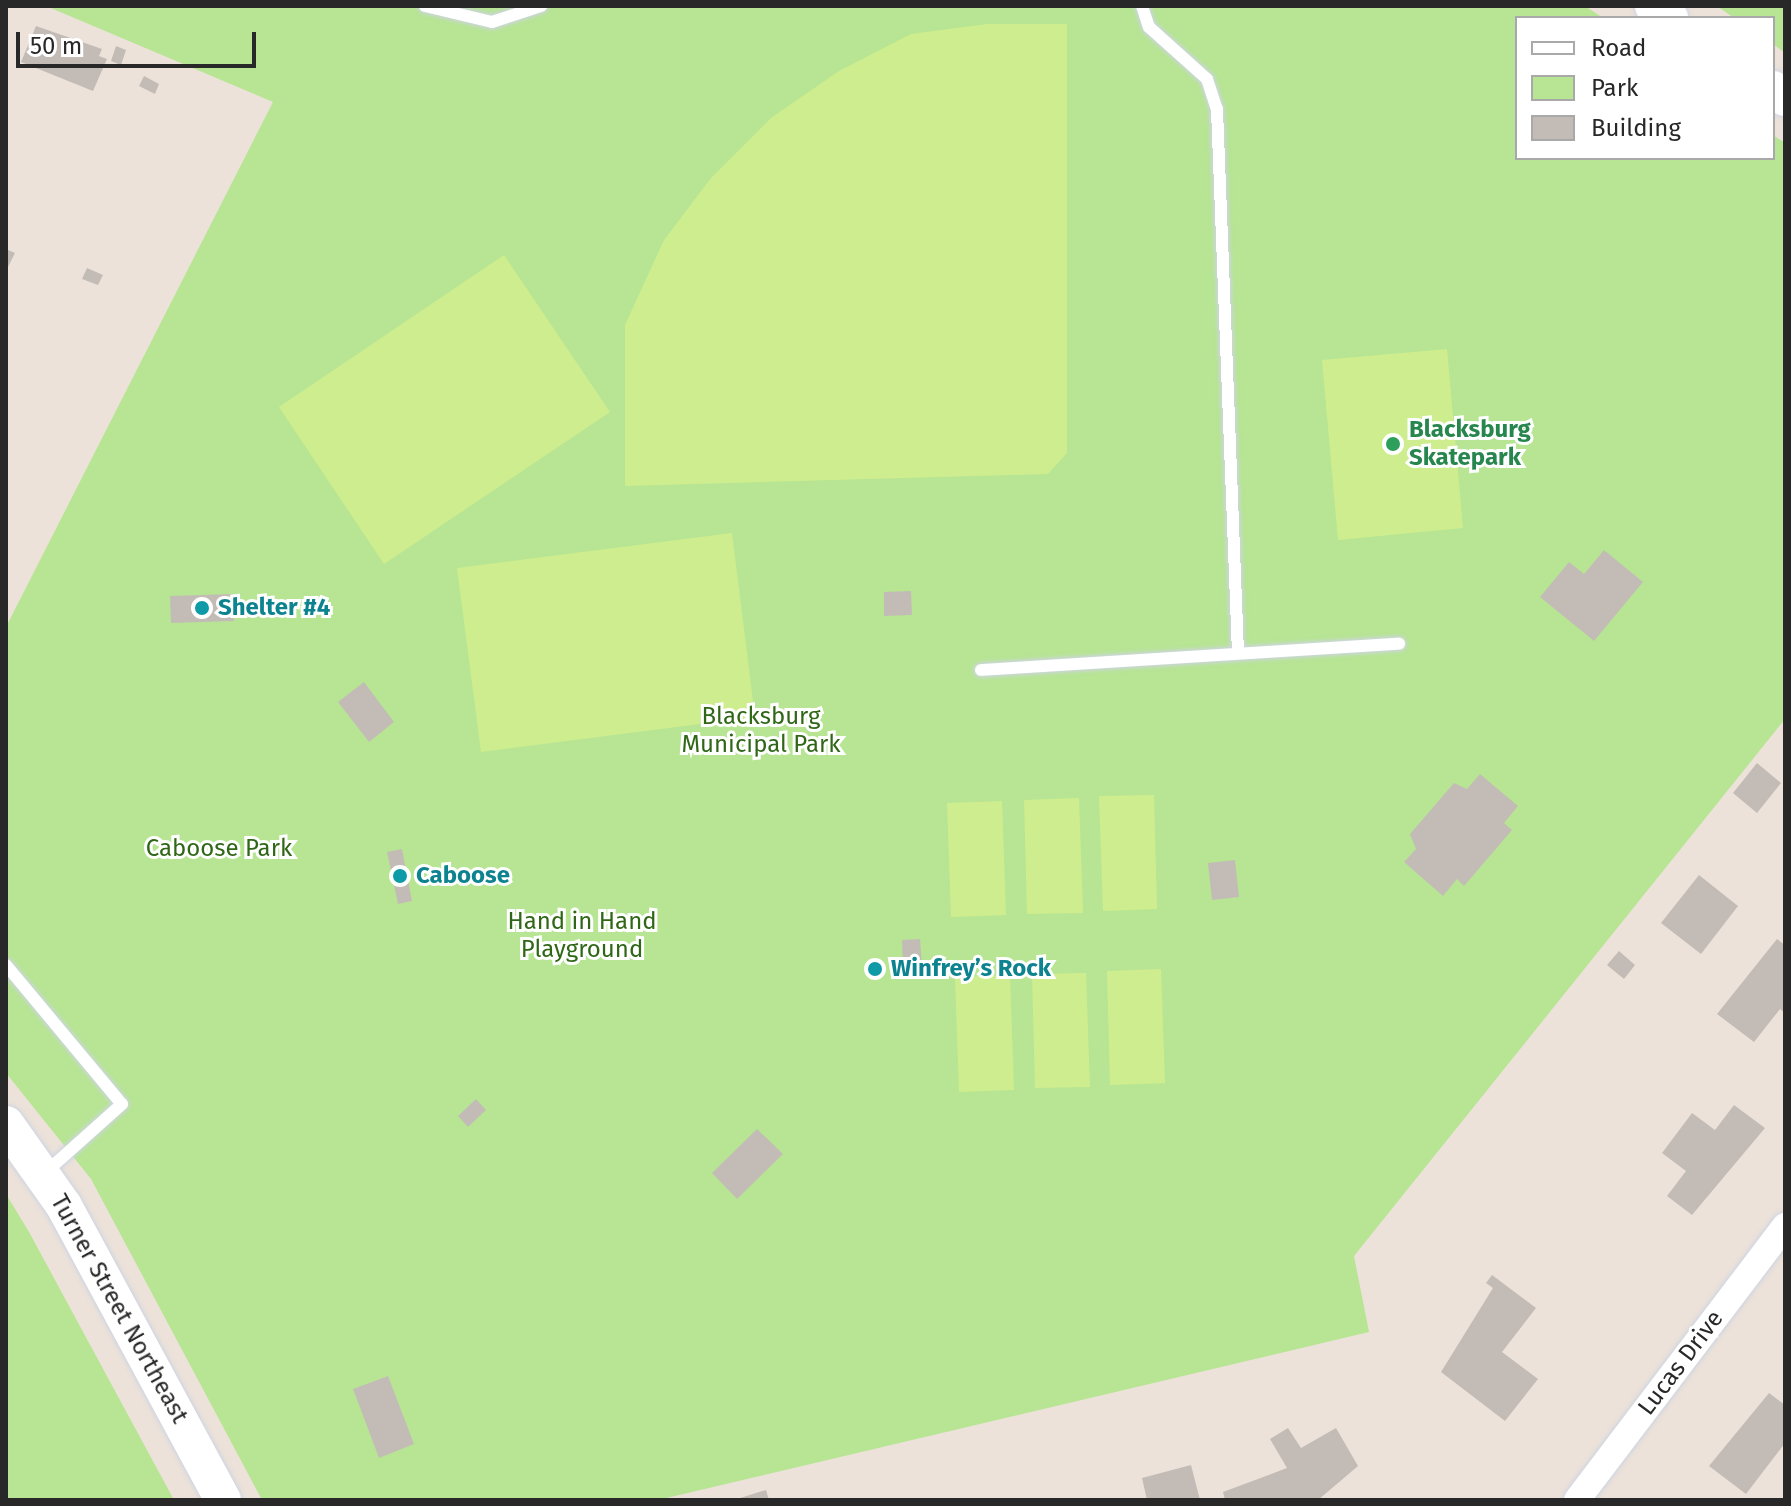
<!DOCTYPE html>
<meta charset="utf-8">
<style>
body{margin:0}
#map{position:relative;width:1791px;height:1506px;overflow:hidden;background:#ece2d9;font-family:"Fira Sans",sans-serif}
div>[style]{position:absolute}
.green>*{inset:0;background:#b7e593}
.pitch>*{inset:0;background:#ceed8e}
.building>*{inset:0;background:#c3bcb6}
.roads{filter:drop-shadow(0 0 2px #ced4e2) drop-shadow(0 0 2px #ced4e2)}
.lane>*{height:12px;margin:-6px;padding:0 6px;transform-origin:6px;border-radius:6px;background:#fff}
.street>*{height:26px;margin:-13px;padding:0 13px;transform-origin:13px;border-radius:13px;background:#fff}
.secondary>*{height:36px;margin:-18px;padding:0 18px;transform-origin:18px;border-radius:18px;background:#fff}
.dots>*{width:22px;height:22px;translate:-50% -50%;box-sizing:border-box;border:4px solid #fff;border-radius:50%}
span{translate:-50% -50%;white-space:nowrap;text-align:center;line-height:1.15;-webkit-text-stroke:6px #fff;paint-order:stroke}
.leisure-label{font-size:24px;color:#27864d;font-weight:700}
.left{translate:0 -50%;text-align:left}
.culture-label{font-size:24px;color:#0d838f;font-weight:700}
.park-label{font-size:24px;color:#306717}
.street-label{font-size:24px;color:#282828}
.frame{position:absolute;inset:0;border:8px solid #282828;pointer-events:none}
.legend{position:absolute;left:1515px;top:16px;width:260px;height:144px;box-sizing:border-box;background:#fff;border:2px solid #a9a9a9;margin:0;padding:10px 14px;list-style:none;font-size:24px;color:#282828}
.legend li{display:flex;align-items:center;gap:16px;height:40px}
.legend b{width:40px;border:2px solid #a9a9a9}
.scale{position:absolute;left:16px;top:32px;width:240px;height:36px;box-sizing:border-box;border:4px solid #282828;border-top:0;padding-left:10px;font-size:24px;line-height:28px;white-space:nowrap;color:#282828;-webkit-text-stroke:6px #fff;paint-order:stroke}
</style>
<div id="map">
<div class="green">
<div style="clip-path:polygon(46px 6px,1585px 6px,1603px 18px,1517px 18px,1517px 158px,1773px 158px,1773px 135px,1785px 143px,1785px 719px,1354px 1256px,1369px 1332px,658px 1500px,262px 1500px,91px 1179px,6px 1073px,6px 627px,273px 102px)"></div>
<div style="clip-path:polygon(1717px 6px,1785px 6px,1785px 53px,1773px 44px,1773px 18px,1734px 18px)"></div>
<div style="clip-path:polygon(6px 1194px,29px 1232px,174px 1500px,6px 1500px)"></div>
</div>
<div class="pitch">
<div style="clip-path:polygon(987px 24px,1067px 24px,1067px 453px,1048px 474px,625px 486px,625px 325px,664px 240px,711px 178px,771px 118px,839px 71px,911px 34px)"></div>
<div style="clip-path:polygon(504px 255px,610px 412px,384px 564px,279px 407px)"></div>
<div style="clip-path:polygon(1447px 349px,1463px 528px,1338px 540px,1322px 360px)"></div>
<div style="clip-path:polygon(732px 533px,755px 717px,481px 752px,457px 568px)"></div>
<div style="clip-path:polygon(1154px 795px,1157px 909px,1103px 911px,1099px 796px)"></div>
<div style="clip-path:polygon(1079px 798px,1083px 913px,1027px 914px,1024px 800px)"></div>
<div style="clip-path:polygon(1002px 801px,1006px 915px,951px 917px,947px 803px)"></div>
<div style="clip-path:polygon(1161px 969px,1165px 1083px,1110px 1085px,1107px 971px)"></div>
<div style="clip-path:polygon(1086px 973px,1090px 1087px,1035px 1088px,1032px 974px)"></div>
<div style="clip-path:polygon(1010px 975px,1014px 1090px,959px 1092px,955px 977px)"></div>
</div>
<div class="building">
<div style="clip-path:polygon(36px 26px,102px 49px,99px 56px,107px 59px,93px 91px,21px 62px)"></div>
<div style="clip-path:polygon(116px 46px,126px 50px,121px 65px,111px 61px)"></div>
<div style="clip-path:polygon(144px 76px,159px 84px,155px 94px,139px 86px)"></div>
<div style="clip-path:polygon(6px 249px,15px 253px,6px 271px)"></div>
<div style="clip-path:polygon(87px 268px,103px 275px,98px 285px,82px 279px)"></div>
<div style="clip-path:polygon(1604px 550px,1643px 582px,1594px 641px,1540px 597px,1569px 562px,1584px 574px)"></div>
<div style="clip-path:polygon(911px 591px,912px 615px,884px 616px,884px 592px)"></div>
<div style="clip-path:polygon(233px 594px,234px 621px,171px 623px,170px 596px)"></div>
<div style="clip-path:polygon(364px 682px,394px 722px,369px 742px,338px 702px)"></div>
<div style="clip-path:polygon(1757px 763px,1781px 783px,1757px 813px,1733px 793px)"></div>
<div style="clip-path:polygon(1480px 774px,1518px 806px,1504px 823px,1512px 830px,1464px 886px,1457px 879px,1443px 896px,1404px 862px,1416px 849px,1410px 834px,1454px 783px,1467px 789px)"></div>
<div style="clip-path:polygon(402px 849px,412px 901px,398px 904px,387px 852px)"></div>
<div style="clip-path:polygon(1235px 860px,1239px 897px,1212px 900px,1208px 863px)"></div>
<div style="clip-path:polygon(1699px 875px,1738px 906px,1701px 954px,1661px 923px)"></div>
<div style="clip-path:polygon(920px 939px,922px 966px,903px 967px,902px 940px)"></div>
<div style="clip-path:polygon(1777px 939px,1785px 945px,1785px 1013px,1780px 1009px,1754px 1042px,1717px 1014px)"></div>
<div style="clip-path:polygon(1619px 951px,1635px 965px,1624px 979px,1607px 965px)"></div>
<div style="clip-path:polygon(476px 1099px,486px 1110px,468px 1127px,458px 1116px)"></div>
<div style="clip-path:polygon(1734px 1105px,1765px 1128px,1692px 1215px,1667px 1196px,1686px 1171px,1662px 1153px,1692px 1113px,1715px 1130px)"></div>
<div style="clip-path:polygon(757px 1129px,783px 1154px,737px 1199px,712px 1173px)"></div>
<div style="clip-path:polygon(1492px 1275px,1536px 1308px,1502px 1352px,1538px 1379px,1505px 1421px,1441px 1372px,1493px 1288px,1486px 1283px)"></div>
<div style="clip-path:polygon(388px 1376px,414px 1444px,379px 1458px,353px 1389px)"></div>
<div style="clip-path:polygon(1769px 1393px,1785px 1405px,1785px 1443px,1746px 1494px,1709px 1466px)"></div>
<div style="clip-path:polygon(1288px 1428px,1301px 1448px,1336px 1428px,1358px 1466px,1318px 1500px,1225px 1500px,1223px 1492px,1287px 1468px,1270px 1439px)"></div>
<div style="clip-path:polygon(1191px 1465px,1200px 1500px,1147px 1500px,1142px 1478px)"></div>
<div style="clip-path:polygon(766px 1490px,769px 1500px,737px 1500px,737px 1499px)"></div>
</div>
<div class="roads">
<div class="lane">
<div style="left:425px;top:6px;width:69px;rotate:13.4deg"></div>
<div style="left:492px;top:22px;width:52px;rotate:-18.1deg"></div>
<div style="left:1142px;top:6px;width:22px;rotate:72deg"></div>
<div style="left:1149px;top:27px;width:78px;rotate:41.9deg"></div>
<div style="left:1207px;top:79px;width:32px;rotate:72deg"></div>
<div style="left:1217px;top:109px;width:543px;rotate:87.79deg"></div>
<div style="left:981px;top:670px;width:419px;rotate:-3.6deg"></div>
<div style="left:6px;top:965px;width:181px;rotate:50.2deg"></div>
<div style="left:122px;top:1104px;width:102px;rotate:138.2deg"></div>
</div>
<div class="street">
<div style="left:1577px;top:1500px;width:344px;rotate:-52.8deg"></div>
</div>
<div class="secondary">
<div style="left:1653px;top:6px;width:21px;rotate:35deg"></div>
<div style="left:1773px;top:89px;width:15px;rotate:37deg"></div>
<div style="left:6px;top:1124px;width:100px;rotate:54.7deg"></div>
<div style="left:64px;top:1206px;width:334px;rotate:61.6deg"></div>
</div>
</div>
<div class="dots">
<div style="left:1393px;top:444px;background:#2e9e5b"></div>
<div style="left:202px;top:608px;background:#0f9aa8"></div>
<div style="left:400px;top:876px;background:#0f9aa8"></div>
<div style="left:875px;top:969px;background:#0f9aa8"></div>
</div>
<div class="leisure-label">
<span class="left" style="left:1409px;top:444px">Blacksburg<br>Skatepark</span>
</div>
<div class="culture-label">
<span class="left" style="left:218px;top:608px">Shelter #4</span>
<span class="left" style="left:416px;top:876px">Caboose</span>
<span class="left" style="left:891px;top:969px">Winfrey’s Rock</span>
</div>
<div class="park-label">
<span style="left:761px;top:731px">Blacksburg<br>Municipal Park</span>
<span style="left:219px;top:849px">Caboose Park</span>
<span style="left:582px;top:936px">Hand in Hand<br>Playground</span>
</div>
<div class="street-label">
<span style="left:119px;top:1309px;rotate:61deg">Turner Street Northeast</span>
<span style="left:1681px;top:1363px;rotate:-53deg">Lucas Drive</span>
</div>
<div class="frame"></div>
<ul class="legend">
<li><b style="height:10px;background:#fff"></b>Road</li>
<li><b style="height:22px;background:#b7e593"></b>Park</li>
<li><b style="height:22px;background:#c3bcb6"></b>Building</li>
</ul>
<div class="scale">50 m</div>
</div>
